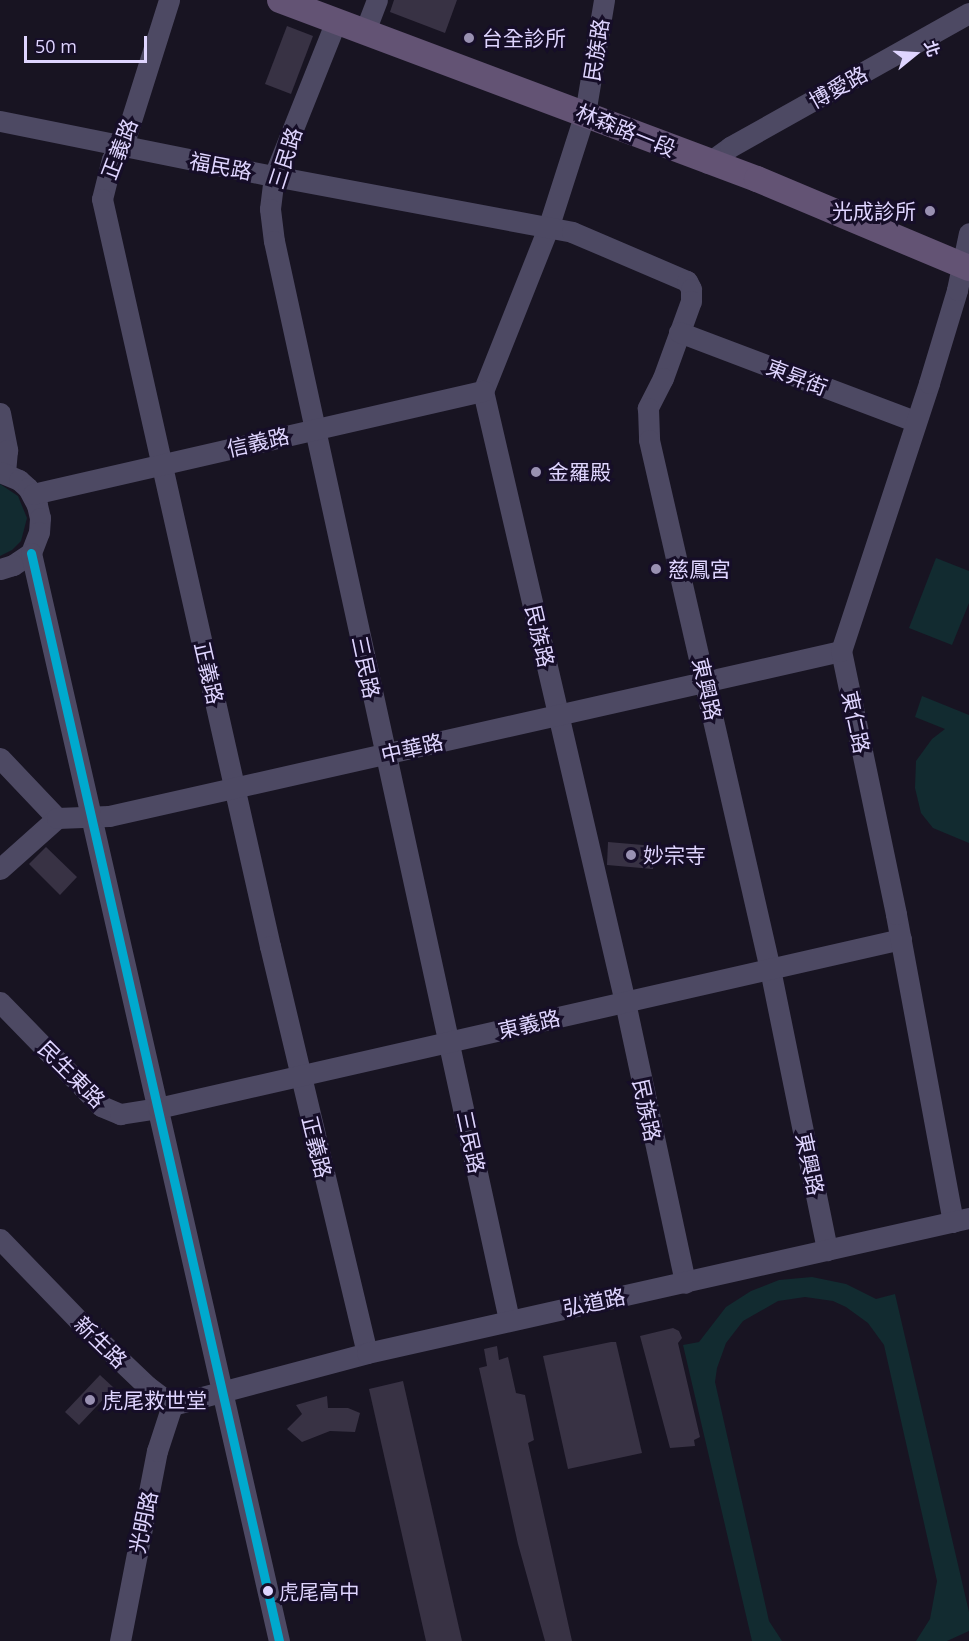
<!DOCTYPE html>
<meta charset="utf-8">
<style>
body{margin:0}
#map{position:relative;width:969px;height:1641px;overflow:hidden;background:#181422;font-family:"Open Sans","Noto Sans TC",sans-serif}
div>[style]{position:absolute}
.green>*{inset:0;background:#122b30}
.building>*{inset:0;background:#383244}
.minor>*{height:21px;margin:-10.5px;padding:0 10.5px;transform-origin:10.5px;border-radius:10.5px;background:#4d4963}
.major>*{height:26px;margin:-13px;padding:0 13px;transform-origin:13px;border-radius:13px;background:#635374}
.bus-1>*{height:9px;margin:-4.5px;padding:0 4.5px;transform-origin:4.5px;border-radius:4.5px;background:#00a9ce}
.dots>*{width:16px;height:16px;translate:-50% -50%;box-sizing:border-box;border:3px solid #160e28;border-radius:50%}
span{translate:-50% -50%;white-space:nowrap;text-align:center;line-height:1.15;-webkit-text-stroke:6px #160e28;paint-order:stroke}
.bus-label{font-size:20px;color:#dfd5ff}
.left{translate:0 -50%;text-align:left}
.poi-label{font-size:21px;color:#dfd5ff}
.right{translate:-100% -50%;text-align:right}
.street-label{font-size:21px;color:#dfd5ff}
.north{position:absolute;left:885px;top:24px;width:60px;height:60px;-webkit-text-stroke:4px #160e28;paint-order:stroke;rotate:72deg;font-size:16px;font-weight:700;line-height:24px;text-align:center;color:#dfd5ff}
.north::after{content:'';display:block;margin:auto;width:21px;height:27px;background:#dfd5ff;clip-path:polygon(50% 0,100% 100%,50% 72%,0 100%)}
.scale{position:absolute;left:24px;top:36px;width:123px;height:27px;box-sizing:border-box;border:3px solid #dfd5ff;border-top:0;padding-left:8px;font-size:18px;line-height:21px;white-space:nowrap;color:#dfd5ff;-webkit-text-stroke:4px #160e28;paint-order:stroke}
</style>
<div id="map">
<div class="green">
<div style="clip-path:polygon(0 484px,18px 496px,27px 518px,21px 541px,12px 550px,0 556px)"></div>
<div style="clip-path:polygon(936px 558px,969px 571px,969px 603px,952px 645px,909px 628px)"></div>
<div style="clip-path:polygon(922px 696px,969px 715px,969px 843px,933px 828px,921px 813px,915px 788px,916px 761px,932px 739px,945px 729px,915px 717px)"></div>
<div style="clip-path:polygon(812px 1277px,846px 1284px,876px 1299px,895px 1294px,969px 1612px,969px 1631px,947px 1641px,916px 1641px,930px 1619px,937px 1581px,884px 1345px,868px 1323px,846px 1307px,833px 1301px,805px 1297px,778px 1301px,743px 1321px,726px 1343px,717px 1368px,715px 1382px,769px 1621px,782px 1641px,752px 1641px,683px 1345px,699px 1342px,726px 1307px,751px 1291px,779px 1280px)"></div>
</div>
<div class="building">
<div style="clip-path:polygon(394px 0,457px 0,445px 33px,390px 12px)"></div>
<div style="clip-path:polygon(287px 26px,313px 36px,291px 94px,265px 84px)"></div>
<div style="clip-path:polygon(608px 842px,655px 846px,653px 869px,607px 865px)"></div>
<div style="clip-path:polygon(46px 847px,77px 877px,60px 895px,29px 864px)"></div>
<div style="clip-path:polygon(673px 1328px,679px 1331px,682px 1338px,678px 1343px,700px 1437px,694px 1440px,695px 1446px,670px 1448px,640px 1336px)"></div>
<div style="clip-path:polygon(611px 1342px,616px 1342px,642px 1453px,568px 1469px,543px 1356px)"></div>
<div style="clip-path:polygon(497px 1346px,499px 1360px,508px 1357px,516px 1393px,525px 1395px,534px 1440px,528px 1443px,572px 1641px,545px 1641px,518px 1544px,479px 1368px,487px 1366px,484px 1349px)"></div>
<div style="clip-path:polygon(100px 1375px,114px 1388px,79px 1425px,65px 1412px)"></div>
<div style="clip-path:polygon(403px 1381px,462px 1641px,426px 1641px,369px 1389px)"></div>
<div style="clip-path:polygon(327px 1396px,328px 1408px,348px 1408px,360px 1413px,355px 1432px,330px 1431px,302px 1442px,287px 1429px,302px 1414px,296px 1405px)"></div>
</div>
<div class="minor">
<div style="left:169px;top:0;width:153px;rotate:107.5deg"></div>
<div style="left:123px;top:146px;width:17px;rotate:130deg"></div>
<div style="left:112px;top:159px;width:41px;rotate:104deg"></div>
<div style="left:102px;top:199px;width:766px;rotate:77.33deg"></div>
<div style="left:270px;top:946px;width:418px;rotate:76.6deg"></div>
<div style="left:604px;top:0;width:115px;rotate:99.5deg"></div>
<div style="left:585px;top:113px;width:121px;rotate:107.8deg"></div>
<div style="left:548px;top:228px;width:175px;rotate:111.7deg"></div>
<div style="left:483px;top:391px;width:627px;rotate:76.92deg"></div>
<div style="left:625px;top:1002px;width:287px;rotate:77.9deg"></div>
<div style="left:336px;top:21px;width:167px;rotate:111.8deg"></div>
<div style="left:274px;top:176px;width:33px;rotate:97deg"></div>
<div style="left:270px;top:209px;width:32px;rotate:83deg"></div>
<div style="left:274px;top:241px;width:1104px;rotate:77.71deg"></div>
<div style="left:365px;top:31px;width:33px;rotate:-69deg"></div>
<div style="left:0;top:121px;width:279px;rotate:11.4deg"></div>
<div style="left:274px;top:176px;width:303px;rotate:10.6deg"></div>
<div style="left:572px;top:232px;width:125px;rotate:23.1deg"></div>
<div style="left:687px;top:281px;width:9px;rotate:63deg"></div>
<div style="left:691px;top:289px;width:12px;rotate:90deg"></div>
<div style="left:691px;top:301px;width:82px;rotate:110deg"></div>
<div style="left:663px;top:378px;width:34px;rotate:117deg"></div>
<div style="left:648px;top:408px;width:32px;rotate:88deg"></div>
<div style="left:649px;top:440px;width:543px;rotate:77.12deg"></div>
<div style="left:770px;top:969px;width:287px;rotate:78.5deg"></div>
<div style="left:708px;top:163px;width:27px;rotate:-36deg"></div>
<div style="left:730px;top:147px;width:274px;rotate:-29.3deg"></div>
<div style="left:679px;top:332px;width:252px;rotate:20.7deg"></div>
<div style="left:0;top:413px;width:38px;rotate:79deg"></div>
<div style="left:7px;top:450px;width:23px;rotate:95deg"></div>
<div style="left:0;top:472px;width:21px;rotate:23deg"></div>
<div style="left:19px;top:480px;width:12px;rotate:42deg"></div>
<div style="left:28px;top:488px;width:19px;rotate:62deg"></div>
<div style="left:37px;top:505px;width:13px;rotate:77deg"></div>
<div style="left:40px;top:518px;width:14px;rotate:94deg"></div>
<div style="left:39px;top:532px;width:22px;rotate:111deg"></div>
<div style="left:31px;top:553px;width:22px;rotate:146deg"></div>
<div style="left:13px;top:565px;width:14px;rotate:163deg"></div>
<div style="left:33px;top:494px;width:462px;rotate:-12.9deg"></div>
<div style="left:31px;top:553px;width:1116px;rotate:77.16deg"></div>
<div style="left:0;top:758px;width:83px;rotate:46.5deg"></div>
<div style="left:0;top:869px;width:76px;rotate:-41.8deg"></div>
<div style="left:57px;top:818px;width:52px;rotate:-2.2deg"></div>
<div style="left:109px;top:816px;width:750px;rotate:-12.7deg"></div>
<div style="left:0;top:1002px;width:145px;rotate:45.8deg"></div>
<div style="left:101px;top:1106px;width:21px;rotate:23deg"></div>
<div style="left:120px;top:1114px;width:38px;rotate:-9deg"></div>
<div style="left:158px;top:1108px;width:762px;rotate:-12.81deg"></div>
<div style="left:953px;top:1222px;width:313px;rotate:-100.5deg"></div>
<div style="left:896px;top:914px;width:269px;rotate:-101.8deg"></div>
<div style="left:841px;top:651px;width:282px;rotate:-71.8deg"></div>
<div style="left:929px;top:383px;width:97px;rotate:-73.2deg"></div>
<div style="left:957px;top:290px;width:58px;rotate:-78.1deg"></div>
<div style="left:0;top:1239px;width:120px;rotate:46deg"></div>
<div style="left:83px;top:1325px;width:88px;rotate:43.6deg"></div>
<div style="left:147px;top:1386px;width:31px;rotate:37deg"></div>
<div style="left:172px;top:1405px;width:202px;rotate:-14.9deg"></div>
<div style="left:367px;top:1353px;width:617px;rotate:-12.64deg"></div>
<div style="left:120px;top:1641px;width:194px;rotate:-79deg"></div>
<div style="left:157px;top:1451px;width:48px;rotate:-71.9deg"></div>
</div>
<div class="major">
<div style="left:280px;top:0;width:509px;rotate:20.57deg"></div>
<div style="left:757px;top:179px;width:230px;rotate:22.8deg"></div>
</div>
<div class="bus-1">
<div style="left:31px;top:553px;width:1116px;rotate:77.16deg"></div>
</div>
<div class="dots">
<div style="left:469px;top:38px;background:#9991b2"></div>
<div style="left:930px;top:211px;background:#9991b2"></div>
<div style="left:536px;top:472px;background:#9991b2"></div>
<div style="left:656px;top:569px;background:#9991b2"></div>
<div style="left:631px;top:855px;background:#9991b2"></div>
<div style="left:90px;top:1400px;background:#9991b2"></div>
<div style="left:268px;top:1591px;background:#dfd5ff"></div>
</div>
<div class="bus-label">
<span class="left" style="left:279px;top:1591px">虎尾高中</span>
</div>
<div class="poi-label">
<span class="left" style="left:482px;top:38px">台全診所</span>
<span class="right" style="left:916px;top:211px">光成診所</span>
<span class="left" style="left:548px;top:472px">金羅殿</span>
<span class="left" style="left:668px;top:569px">慈鳳宮</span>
<span class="left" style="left:643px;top:855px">妙宗寺</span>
<span class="left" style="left:102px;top:1400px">虎尾救世堂</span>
</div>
<div class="street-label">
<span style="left:596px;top:50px;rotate:-81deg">民族路</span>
<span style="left:838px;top:87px;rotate:-29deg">博愛路</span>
<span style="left:626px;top:130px;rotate:22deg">林森路一段</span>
<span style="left:119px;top:149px;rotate:-69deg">正義路</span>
<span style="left:285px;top:158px;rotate:-72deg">三民路</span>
<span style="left:221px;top:166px;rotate:11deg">福民路</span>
<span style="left:797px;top:377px;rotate:21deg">東昇街</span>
<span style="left:258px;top:442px;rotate:-13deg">信義路</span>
<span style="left:540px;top:636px;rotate:77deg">民族路</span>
<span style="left:366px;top:667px;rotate:78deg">三民路</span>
<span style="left:209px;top:673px;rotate:77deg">正義路</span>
<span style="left:707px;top:689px;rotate:77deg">東興路</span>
<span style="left:856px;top:722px;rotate:78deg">東仁路</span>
<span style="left:412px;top:748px;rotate:-13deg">中華路</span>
<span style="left:529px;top:1024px;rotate:-13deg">東義路</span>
<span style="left:72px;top:1074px;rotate:45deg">民生東路</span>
<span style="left:647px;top:1110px;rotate:78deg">民族路</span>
<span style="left:471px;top:1142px;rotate:78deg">三民路</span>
<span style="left:317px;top:1147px;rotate:76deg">正義路</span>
<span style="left:810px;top:1164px;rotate:78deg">東興路</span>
<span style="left:594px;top:1302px;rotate:-12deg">弘道路</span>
<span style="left:101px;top:1342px;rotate:44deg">新生路</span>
<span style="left:143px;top:1522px;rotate:-78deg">光明路</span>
</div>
<div class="north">北</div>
<div class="scale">50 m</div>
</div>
